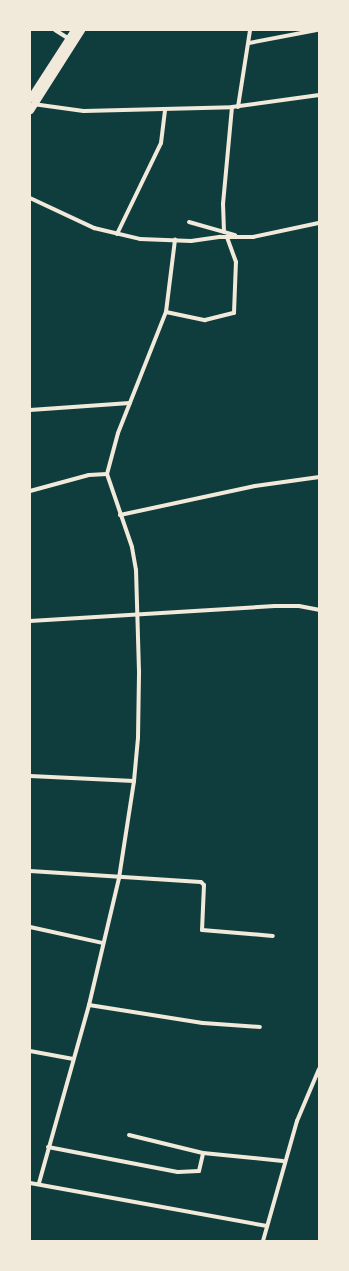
<!DOCTYPE html>
<style>
body{margin:0}
#map{position:relative;width:349px;height:1271px;overflow:hidden;background:#0f3d3e;font-family:Rubik,sans-serif}
div>[style]{position:absolute}
.minor>*{height:4px;margin:-2px;padding:0 2px;transform-origin:2px;border-radius:2px;background:#f1e9da}
.primary>*{height:7px;margin:-3.5px;padding:0 3.5px;transform-origin:3.5px;border-radius:3.5px;background:#f1e9da}
span{translate:-50% -50%;white-space:nowrap;text-align:center;line-height:1.15;-webkit-text-stroke:3px #f1e9da;paint-order:stroke}
.frame{position:absolute;inset:0;border:31px solid #f1e9da;pointer-events:none}
</style>
<div id="map">
<div class="minor">
<div style="left:55px;top:30px;width:15px;rotate:32deg"></div>
<div style="left:249px;top:43px;width:69px;rotate:-10.8deg"></div>
<div style="left:33px;top:104px;width:51px;rotate:7.8deg"></div>
<div style="left:84px;top:111px;width:148px;rotate:-1.5deg"></div>
<div style="left:232px;top:107px;width:88px;rotate:-7.9deg"></div>
<div style="left:238px;top:107px;width:78px;rotate:-81.1deg"></div>
<div style="left:30px;top:198px;width:71px;rotate:25.1deg"></div>
<div style="left:94px;top:228px;width:47px;rotate:13.4deg"></div>
<div style="left:140px;top:239px;width:51px;rotate:2.2deg"></div>
<div style="left:191px;top:241px;width:30px;rotate:-8deg"></div>
<div style="left:221px;top:237px;width:32px"></div>
<div style="left:253px;top:237px;width:67px;rotate:-12deg"></div>
<div style="left:189px;top:222px;width:48px;rotate:15.8deg"></div>
<div style="left:224px;top:232px;width:28px;rotate:-92deg"></div>
<div style="left:223px;top:204px;width:97px;rotate:-84.7deg"></div>
<div style="left:117px;top:234px;width:101px;rotate:-64.2deg"></div>
<div style="left:161px;top:143px;width:34px;rotate:-83deg"></div>
<div style="left:166px;top:312px;width:40px;rotate:12deg"></div>
<div style="left:205px;top:320px;width:30px;rotate:-14deg"></div>
<div style="left:234px;top:313px;width:51px;rotate:-87.8deg"></div>
<div style="left:236px;top:262px;width:27px;rotate:-110deg"></div>
<div style="left:30px;top:410px;width:100px;rotate:-4deg"></div>
<div style="left:30px;top:491px;width:61px;rotate:-15.2deg"></div>
<div style="left:89px;top:475px;width:18px;rotate:-3deg"></div>
<div style="left:120px;top:515px;width:138px;rotate:-12.1deg"></div>
<div style="left:255px;top:486px;width:65px;rotate:-8deg"></div>
<div style="left:30px;top:621px;width:245px;rotate:-3.5deg"></div>
<div style="left:275px;top:606px;width:24px"></div>
<div style="left:299px;top:606px;width:20px;rotate:11deg"></div>
<div style="left:30px;top:776px;width:104px;rotate:2.8deg"></div>
<div style="left:30px;top:871px;width:171px;rotate:3.7deg"></div>
<div style="left:201px;top:882px;width:4px;rotate:45deg"></div>
<div style="left:204px;top:885px;width:45px;rotate:92.5deg"></div>
<div style="left:202px;top:930px;width:71px;rotate:4.8deg"></div>
<div style="left:30px;top:927px;width:75px;rotate:12.4deg"></div>
<div style="left:89px;top:1005px;width:115px;rotate:9deg"></div>
<div style="left:203px;top:1023px;width:57px;rotate:4deg"></div>
<div style="left:30px;top:1051px;width:44px;rotate:10.5deg"></div>
<div style="left:129px;top:1135px;width:76px;rotate:13.7deg"></div>
<div style="left:203px;top:1153px;width:80px;rotate:5.7deg"></div>
<div style="left:48px;top:1147px;width:132px;rotate:10.9deg"></div>
<div style="left:178px;top:1172px;width:21px;rotate:-3deg"></div>
<div style="left:199px;top:1171px;width:18px;rotate:-77deg"></div>
<div style="left:30px;top:1183px;width:241px;rotate:10.3deg"></div>
<div style="left:39px;top:1183px;width:185px;rotate:-74.3deg"></div>
<div style="left:89px;top:1005px;width:130px;rotate:-76.7deg"></div>
<div style="left:119px;top:878px;width:98px;rotate:-81.2deg"></div>
<div style="left:134px;top:781px;width:43px;rotate:-84.7deg"></div>
<div style="left:138px;top:738px;width:67px;rotate:-89.1deg"></div>
<div style="left:139px;top:671px;width:101px;rotate:-91.7deg"></div>
<div style="left:136px;top:570px;width:23px;rotate:-100deg"></div>
<div style="left:132px;top:547px;width:77px;rotate:-108.9deg"></div>
<div style="left:107px;top:474px;width:42px;rotate:-75deg"></div>
<div style="left:118px;top:433px;width:130px;rotate:-68.4deg"></div>
<div style="left:166px;top:312px;width:73px;rotate:-82.9deg"></div>
<div style="left:263px;top:1241px;width:125px;rotate:-74.2deg"></div>
<div style="left:297px;top:1121px;width:56px;rotate:-67.1deg"></div>
</div>
<div class="primary">
<div style="left:30px;top:98px;width:81px;rotate:-57.1deg"></div>
<div style="left:30px;top:110px;width:95px;rotate:-57.5deg"></div>
</div>
<div class="frame"></div>
</div>
